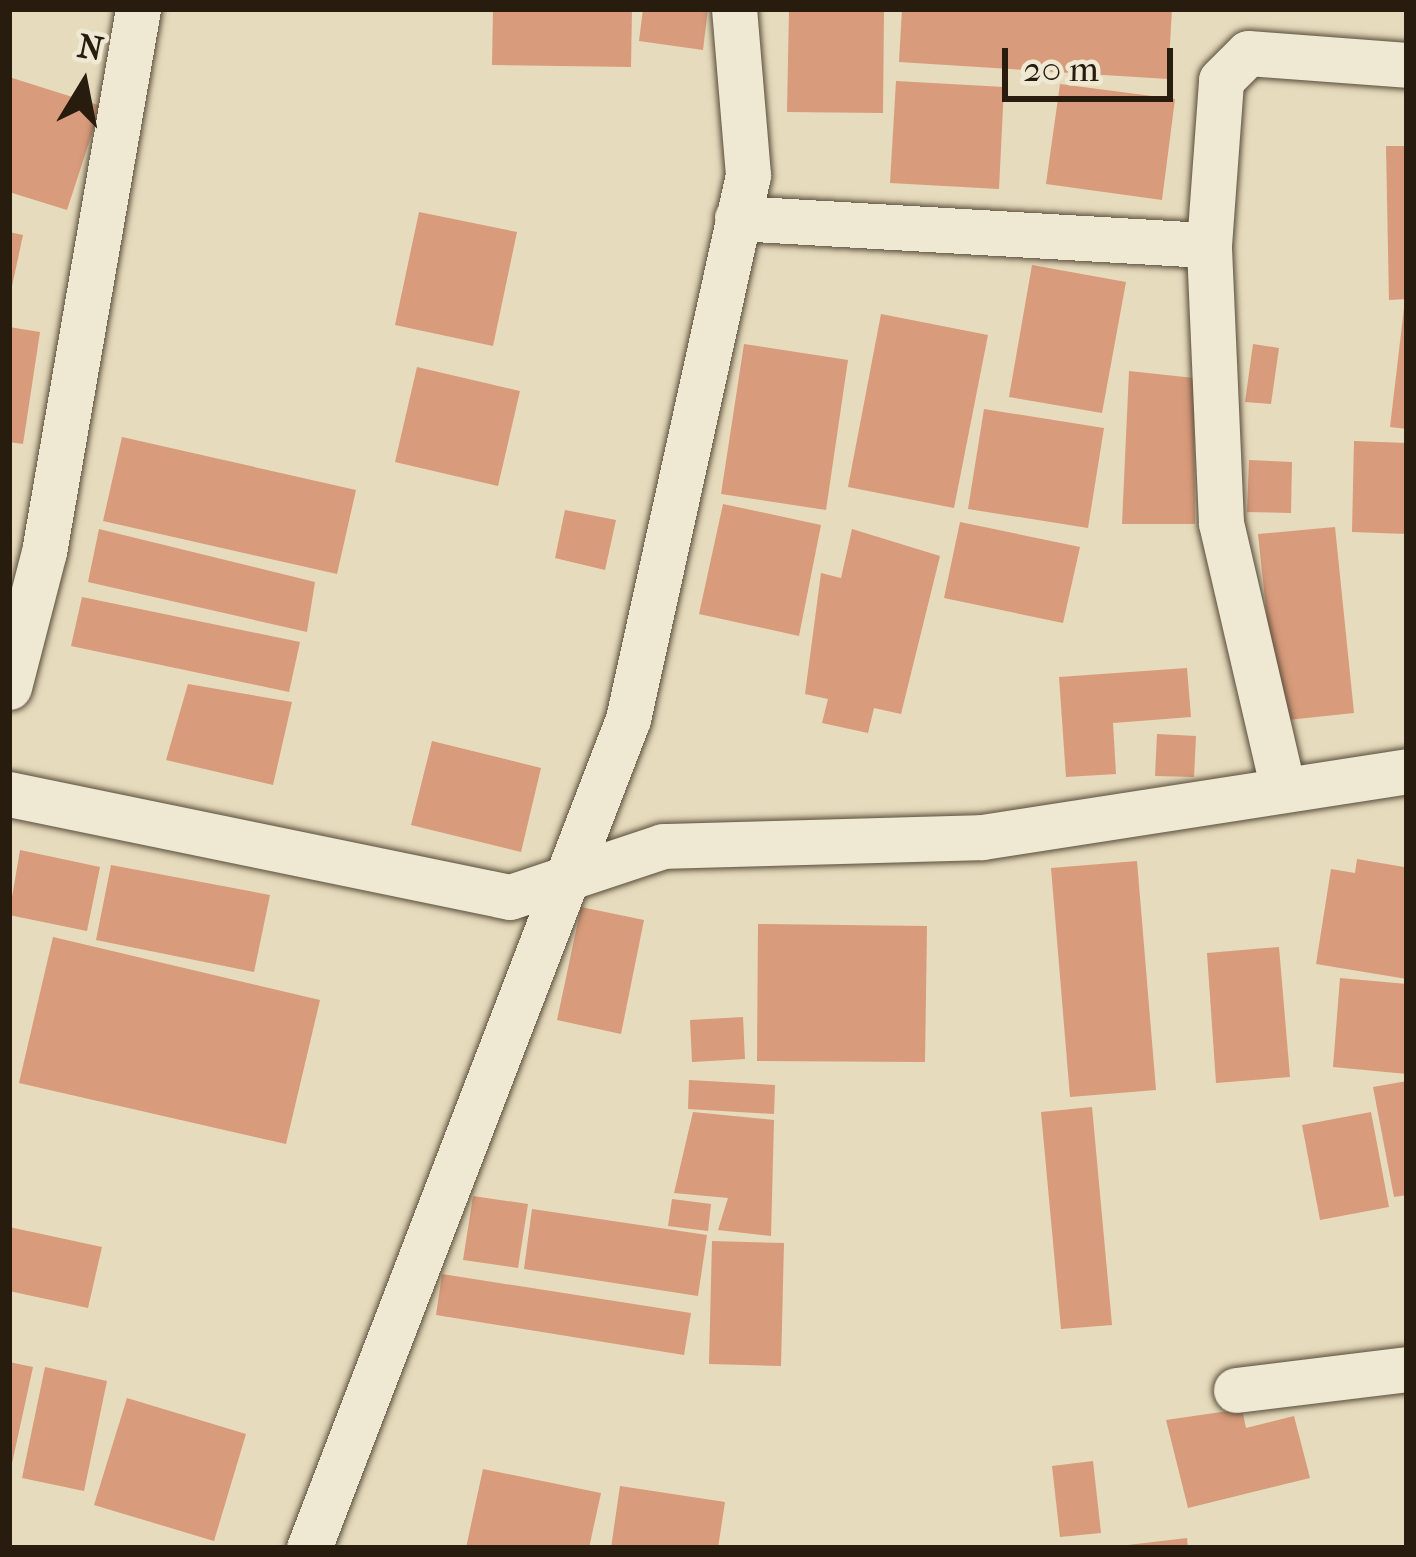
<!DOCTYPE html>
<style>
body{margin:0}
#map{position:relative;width:1416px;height:1557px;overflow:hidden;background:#e6dbbc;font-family:"IM FELL French Canon",serif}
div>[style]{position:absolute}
.building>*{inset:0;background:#d89b7b}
.roads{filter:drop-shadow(0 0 3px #584c3a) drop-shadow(0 0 3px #584c3a)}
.minor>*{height:45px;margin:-22.5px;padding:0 22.5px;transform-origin:22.5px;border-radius:22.5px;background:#efe8d3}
span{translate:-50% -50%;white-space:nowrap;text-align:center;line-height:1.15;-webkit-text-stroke:9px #efe8d3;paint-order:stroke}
.frame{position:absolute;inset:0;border:12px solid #281c0f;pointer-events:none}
.north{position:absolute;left:24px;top:24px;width:120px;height:120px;-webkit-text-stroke:9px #efe8d3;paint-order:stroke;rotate:10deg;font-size:33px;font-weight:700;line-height:48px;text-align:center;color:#281c0f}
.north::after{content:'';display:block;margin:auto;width:42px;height:54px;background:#281c0f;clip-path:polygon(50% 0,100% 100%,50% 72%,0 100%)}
.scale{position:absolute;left:1002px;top:48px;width:171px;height:54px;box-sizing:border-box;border:6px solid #281c0f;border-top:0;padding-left:15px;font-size:36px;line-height:42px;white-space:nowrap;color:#281c0f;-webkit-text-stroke:9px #efe8d3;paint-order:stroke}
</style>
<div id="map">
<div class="building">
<div style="clip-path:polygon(493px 9px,632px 9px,631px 67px,492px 65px)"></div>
<div style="clip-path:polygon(643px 9px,708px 9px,703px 50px,639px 41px)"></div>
<div style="clip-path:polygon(789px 9px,884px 9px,883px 113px,787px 112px)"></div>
<div style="clip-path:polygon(902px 9px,1172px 9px,1168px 79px,899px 62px)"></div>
<div style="clip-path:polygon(9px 77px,101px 106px,67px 210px,9px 192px)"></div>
<div style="clip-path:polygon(896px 81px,1004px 87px,999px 189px,890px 183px)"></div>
<div style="clip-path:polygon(1060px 84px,1175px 99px,1162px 200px,1046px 184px)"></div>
<div style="clip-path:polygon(1386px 146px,1407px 146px,1407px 299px,1389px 300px)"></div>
<div style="clip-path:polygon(419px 212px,517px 232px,493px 346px,395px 325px)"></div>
<div style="clip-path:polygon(9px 232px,23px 235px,11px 291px,9px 290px)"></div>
<div style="clip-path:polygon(1032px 265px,1126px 282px,1102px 413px,1009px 397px)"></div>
<div style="clip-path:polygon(1404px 308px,1407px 308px,1407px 429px,1390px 427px)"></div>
<div style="clip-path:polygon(881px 314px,988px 335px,954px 508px,848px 487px)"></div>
<div style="clip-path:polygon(9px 327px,40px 332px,23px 444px,9px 442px)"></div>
<div style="clip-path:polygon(744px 344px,848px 360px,826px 510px,721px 494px)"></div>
<div style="clip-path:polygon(1253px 344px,1279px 348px,1271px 404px,1245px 402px)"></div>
<div style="clip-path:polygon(417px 367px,520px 391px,498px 486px,395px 462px)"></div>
<div style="clip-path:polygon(1129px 371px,1194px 378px,1195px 524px,1122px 524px)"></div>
<div style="clip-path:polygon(984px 409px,1104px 428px,1088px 528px,968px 509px)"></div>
<div style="clip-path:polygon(122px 437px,356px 490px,337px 574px,103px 521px)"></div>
<div style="clip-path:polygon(1354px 441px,1407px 443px,1407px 534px,1352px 532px)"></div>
<div style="clip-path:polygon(1249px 460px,1292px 462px,1291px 513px,1247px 512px)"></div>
<div style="clip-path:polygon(723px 504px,821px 525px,799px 636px,699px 614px)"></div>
<div style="clip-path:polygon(565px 510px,616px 520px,605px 570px,555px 558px)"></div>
<div style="clip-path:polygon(960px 522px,1080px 547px,1063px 623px,944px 598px)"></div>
<div style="clip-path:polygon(1335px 527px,1354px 713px,1278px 721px,1258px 534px)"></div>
<div style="clip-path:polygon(99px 529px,315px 582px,307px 632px,88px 582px)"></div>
<div style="clip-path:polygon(852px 529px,940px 556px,901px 714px,874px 708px,868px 733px,822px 723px,828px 699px,805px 694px,821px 573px,841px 578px)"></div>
<div style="clip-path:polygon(82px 597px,300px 642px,289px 692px,71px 646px)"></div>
<div style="clip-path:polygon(1187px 668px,1191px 717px,1113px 723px,1116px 774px,1066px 777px,1059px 677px)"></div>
<div style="clip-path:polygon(188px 684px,292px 702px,273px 785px,166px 760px)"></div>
<div style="clip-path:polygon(1157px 734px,1196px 736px,1194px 777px,1155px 776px)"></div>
<div style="clip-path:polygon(432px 741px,541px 768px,521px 852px,411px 825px)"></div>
<div style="clip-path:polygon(20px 850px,100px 867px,87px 931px,9px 915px)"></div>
<div style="clip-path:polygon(1357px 859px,1404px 867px,1407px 979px,1316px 964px,1331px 869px,1355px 873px)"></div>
<div style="clip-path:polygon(1137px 861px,1156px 1090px,1070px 1097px,1051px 868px)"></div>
<div style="clip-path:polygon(111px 865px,270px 895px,254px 972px,96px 940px)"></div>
<div style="clip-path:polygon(581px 907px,644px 920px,621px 1034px,557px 1020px)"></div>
<div style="clip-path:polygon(758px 924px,927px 926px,925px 1062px,757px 1061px)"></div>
<div style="clip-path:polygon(53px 937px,320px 1000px,286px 1144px,19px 1083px)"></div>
<div style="clip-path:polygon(1279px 947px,1290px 1077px,1216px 1083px,1207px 953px)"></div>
<div style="clip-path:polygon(1340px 978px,1407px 984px,1407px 1074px,1333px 1067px)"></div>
<div style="clip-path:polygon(743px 1017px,745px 1059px,692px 1062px,690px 1020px)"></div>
<div style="clip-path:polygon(689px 1080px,775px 1085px,774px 1114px,688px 1109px)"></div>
<div style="clip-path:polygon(1407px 1081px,1407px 1195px,1394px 1197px,1373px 1087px)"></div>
<div style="clip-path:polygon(1092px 1107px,1112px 1325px,1061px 1329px,1041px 1112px)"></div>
<div style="clip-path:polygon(693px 1112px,774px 1120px,771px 1236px,718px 1230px,728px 1198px,674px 1193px)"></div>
<div style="clip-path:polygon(1371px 1112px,1389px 1207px,1320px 1220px,1302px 1125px)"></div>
<div style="clip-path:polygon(473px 1196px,528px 1204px,518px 1268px,463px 1260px)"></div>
<div style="clip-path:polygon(672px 1199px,711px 1204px,708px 1231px,668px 1226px)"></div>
<div style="clip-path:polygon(532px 1209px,707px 1235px,698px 1296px,524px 1269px)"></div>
<div style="clip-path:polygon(9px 1227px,102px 1247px,88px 1308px,9px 1291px)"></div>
<div style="clip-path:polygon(712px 1241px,784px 1243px,781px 1366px,709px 1364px)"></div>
<div style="clip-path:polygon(442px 1274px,691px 1313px,684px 1355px,436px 1315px)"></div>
<div style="clip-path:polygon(9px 1362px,33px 1367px,11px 1468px,9px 1468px)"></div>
<div style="clip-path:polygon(45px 1367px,107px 1381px,84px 1491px,22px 1478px)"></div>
<div style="clip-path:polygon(127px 1398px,246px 1434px,214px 1541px,94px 1505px)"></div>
<div style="clip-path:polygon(1242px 1409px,1246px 1428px,1294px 1416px,1310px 1478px,1188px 1508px,1166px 1420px)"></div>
<div style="clip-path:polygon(1093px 1461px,1101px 1533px,1060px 1537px,1052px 1466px)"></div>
<div style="clip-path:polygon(483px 1469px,601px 1493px,589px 1548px,466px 1548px)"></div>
<div style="clip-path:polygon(620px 1486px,725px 1502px,718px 1548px,611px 1548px)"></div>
<div style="clip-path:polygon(1187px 1538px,1188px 1548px,1128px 1548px,1128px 1545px)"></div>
</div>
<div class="roads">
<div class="minor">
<div style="left:737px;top:218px;width:473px;rotate:3.3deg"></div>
<div style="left:9px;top:687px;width:139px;rotate:-75.5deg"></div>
<div style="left:44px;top:552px;width:551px;rotate:-80.18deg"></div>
<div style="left:1282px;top:785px;width:269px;rotate:-103.1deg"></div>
<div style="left:1221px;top:523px;width:278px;rotate:-92.5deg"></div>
<div style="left:1209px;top:245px;width:165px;rotate:-85.8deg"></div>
<div style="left:1221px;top:80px;width:38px;rotate:-45deg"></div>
<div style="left:1248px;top:53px;width:159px;rotate:4.3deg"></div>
<div style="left:9px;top:794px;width:511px;rotate:11.62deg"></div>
<div style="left:510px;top:897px;width:161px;rotate:-18.4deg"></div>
<div style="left:663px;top:846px;width:319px;rotate:-1.6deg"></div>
<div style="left:982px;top:837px;width:430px;rotate:-8.8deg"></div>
<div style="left:1236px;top:1390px;width:172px;rotate:-7deg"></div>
<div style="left:309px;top:1548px;width:888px;rotate:-68.95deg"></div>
<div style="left:628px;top:719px;width:557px;rotate:-77.56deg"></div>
<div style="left:748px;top:175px;width:167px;rotate:-94.8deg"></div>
</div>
</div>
<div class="frame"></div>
<div class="north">N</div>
<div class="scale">20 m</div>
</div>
